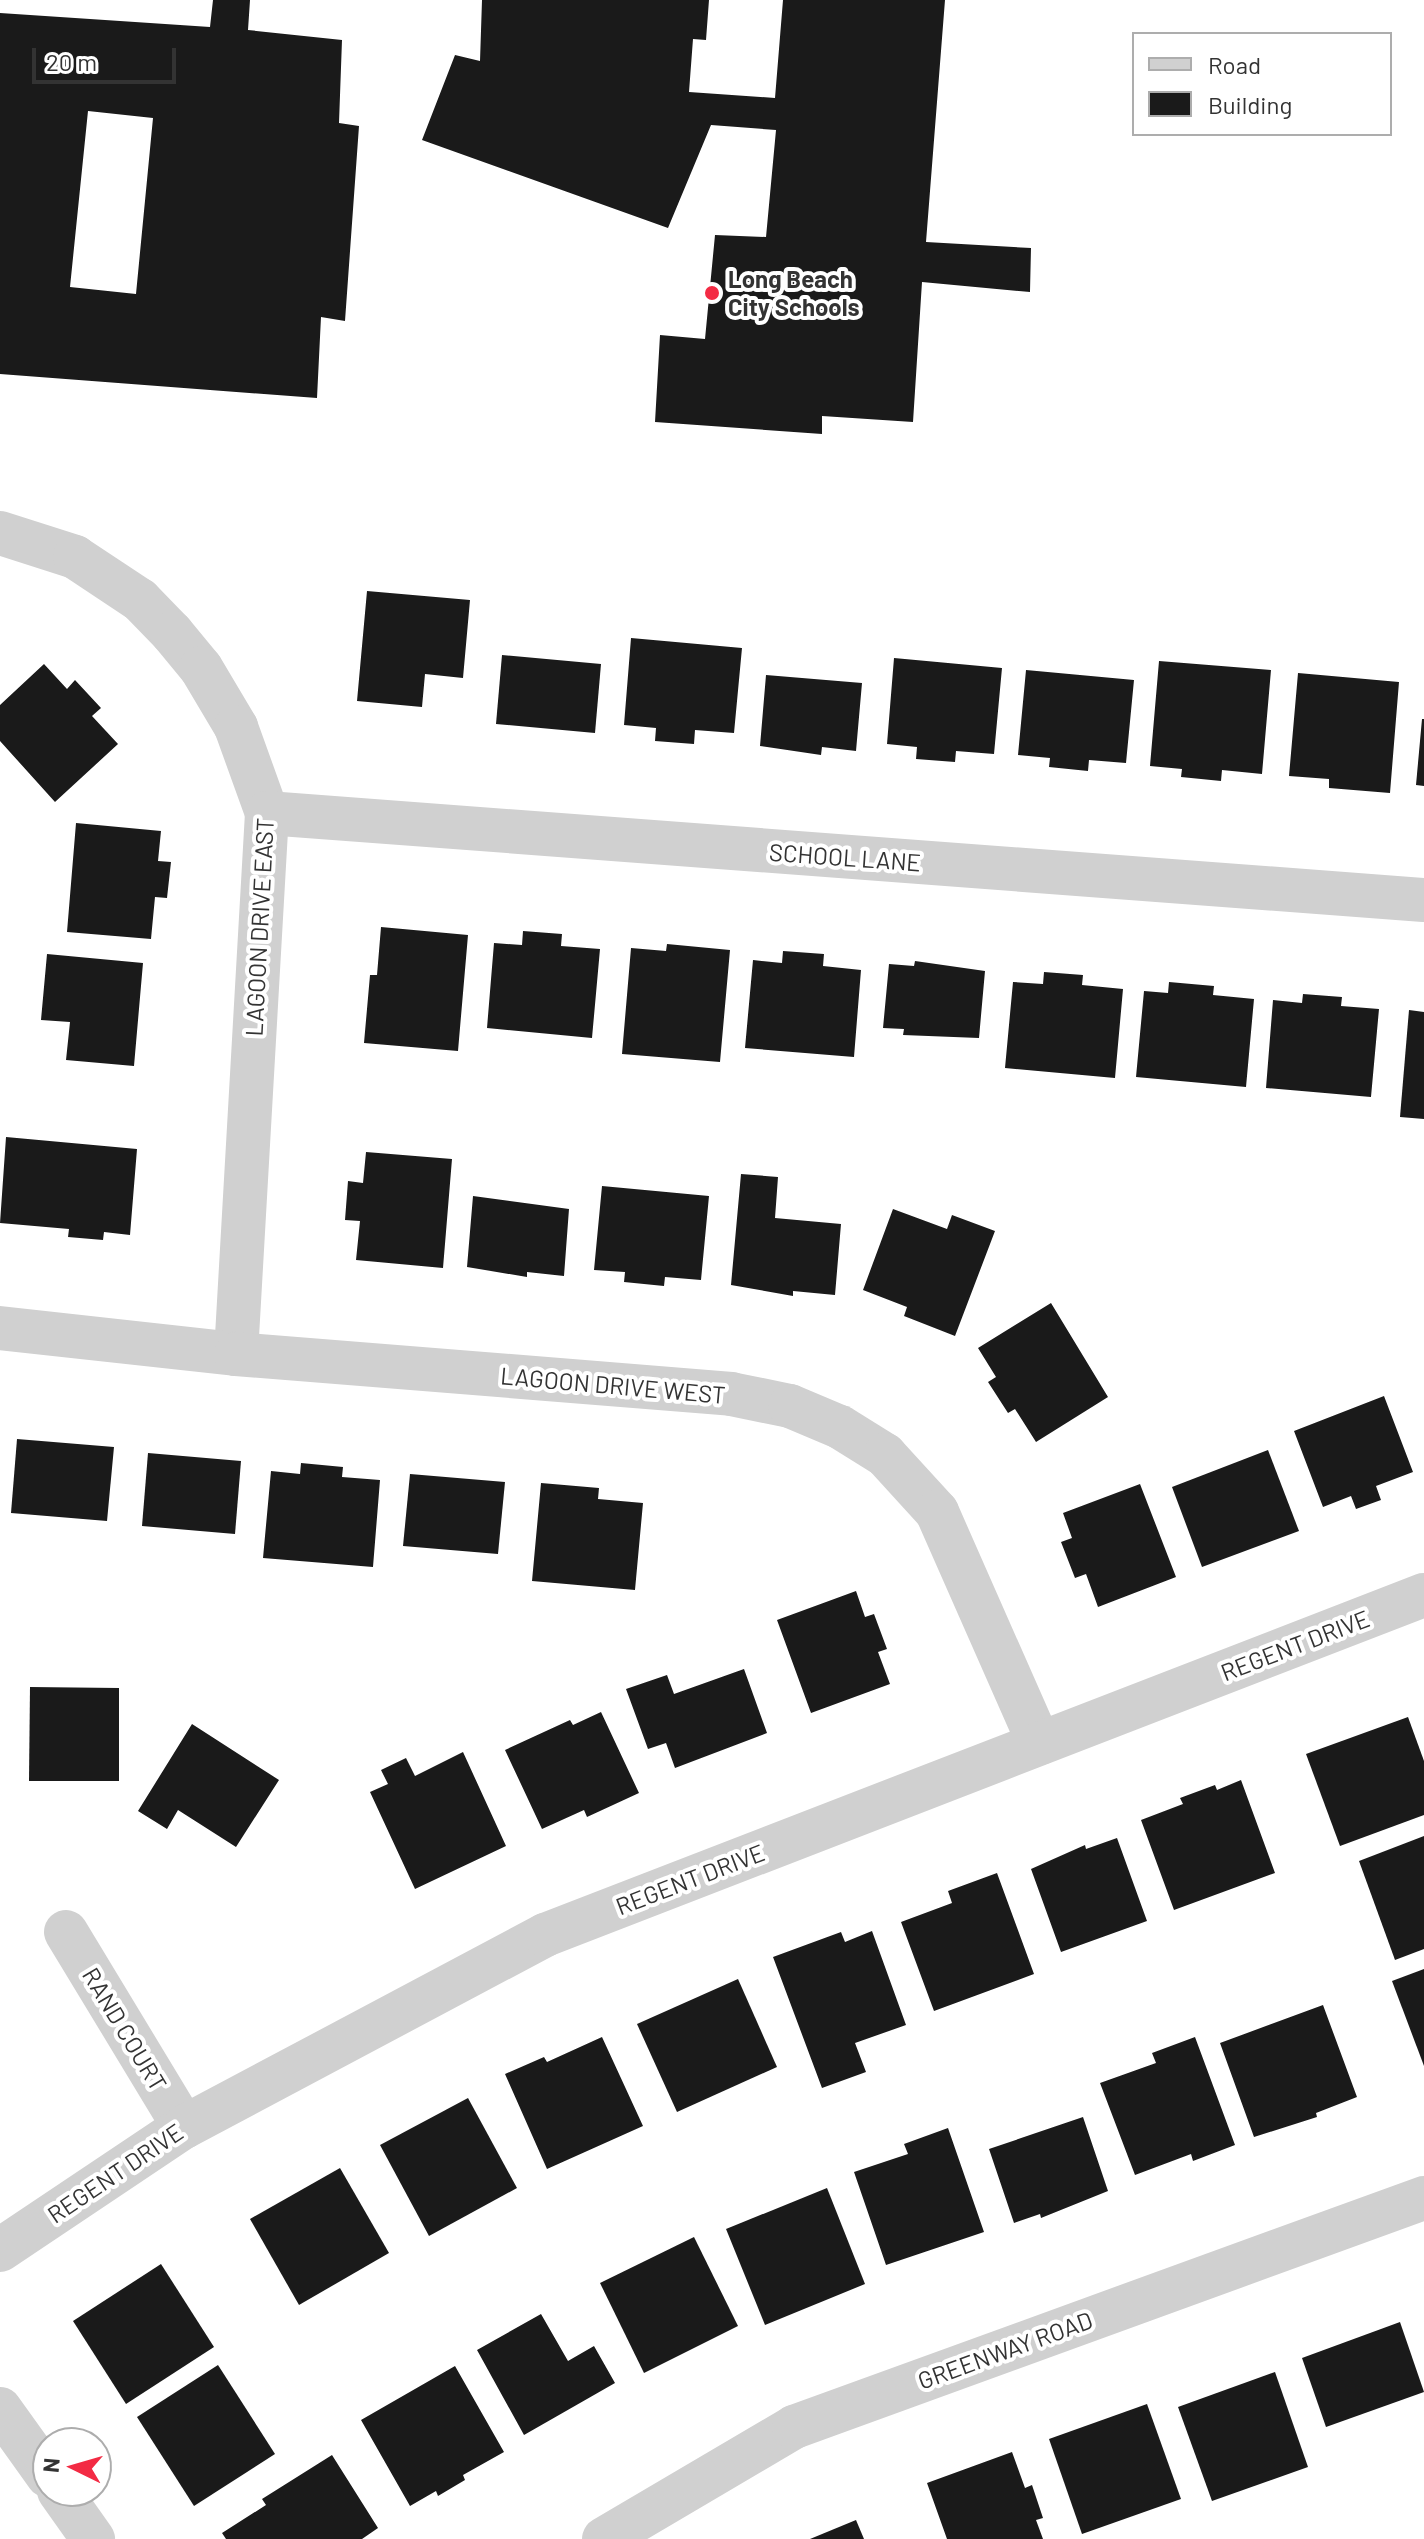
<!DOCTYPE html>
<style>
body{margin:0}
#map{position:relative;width:1424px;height:2539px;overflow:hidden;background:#fff;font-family:Barlow,sans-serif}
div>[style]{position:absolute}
.building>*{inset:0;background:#1a1a1a}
.minor>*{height:44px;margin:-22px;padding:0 22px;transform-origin:22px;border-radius:22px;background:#d0d0d0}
.dots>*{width:22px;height:22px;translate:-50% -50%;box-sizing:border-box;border:4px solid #fff;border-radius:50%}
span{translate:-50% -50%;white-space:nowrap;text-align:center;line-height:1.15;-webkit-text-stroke:8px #fff;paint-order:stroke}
.poi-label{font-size:24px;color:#333;font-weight:700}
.left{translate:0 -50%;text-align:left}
.street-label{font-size:24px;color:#333}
.legend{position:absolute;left:1132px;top:32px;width:260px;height:104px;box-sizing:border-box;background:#fff;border:2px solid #adadad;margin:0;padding:10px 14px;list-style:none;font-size:24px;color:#333}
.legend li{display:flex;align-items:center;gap:16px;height:40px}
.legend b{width:40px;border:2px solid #adadad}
.north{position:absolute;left:32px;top:2427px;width:80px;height:80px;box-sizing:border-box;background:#fff;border:2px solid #adadad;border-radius:50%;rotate:275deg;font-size:22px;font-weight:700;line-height:32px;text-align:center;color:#333}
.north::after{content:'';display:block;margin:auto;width:28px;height:36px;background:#f32b44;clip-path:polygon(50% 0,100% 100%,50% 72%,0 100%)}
.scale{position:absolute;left:32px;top:48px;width:144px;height:36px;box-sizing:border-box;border:4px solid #333;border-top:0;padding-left:10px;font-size:24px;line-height:28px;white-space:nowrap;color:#333;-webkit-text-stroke:6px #fff;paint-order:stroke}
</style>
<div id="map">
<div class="building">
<div style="clip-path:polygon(evenodd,213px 0,250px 0,248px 30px,342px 40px,339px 123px,359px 126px,345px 321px,321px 317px,317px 398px,0 374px,0 13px,210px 27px,213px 0,88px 111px,153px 118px,136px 294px,70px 287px,88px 111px)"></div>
<div style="clip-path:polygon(482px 0,709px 0,706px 40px,693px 39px,689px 92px,775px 98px,783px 0,945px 0,926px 242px,1031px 248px,1030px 292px,922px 282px,913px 422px,822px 416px,822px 434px,655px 422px,660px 335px,705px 339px,715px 235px,766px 237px,776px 130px,711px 125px,668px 228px,422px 140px,455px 55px,480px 61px)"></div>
<div style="clip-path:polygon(367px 591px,470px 600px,463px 678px,425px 674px,422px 707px,357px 701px)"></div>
<div style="clip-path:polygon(631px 638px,742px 648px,734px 733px,695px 730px,694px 744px,655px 741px,656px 728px,624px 725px)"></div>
<div style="clip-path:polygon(502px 655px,601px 664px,595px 733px,496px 724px)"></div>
<div style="clip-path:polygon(894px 658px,1002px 668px,994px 754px,956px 751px,955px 762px,916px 759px,917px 747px,887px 744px)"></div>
<div style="clip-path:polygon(1159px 661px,1271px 670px,1262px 774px,1222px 770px,1221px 781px,1181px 777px,1182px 769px,1150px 766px)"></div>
<div style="clip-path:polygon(44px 664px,67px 689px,75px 680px,101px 708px,92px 716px,118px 744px,55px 802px,0 741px,0 705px)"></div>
<div style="clip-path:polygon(1026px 670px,1134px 680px,1126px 763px,1089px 760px,1088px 771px,1049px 767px,1050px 758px,1018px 755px)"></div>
<div style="clip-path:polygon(1298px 673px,1399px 682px,1390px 793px,1329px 788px,1329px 779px,1289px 776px)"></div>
<div style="clip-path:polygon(766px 675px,862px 683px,856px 751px,822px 747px,821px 755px,760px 746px)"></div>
<div style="clip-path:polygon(1422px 719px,1424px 719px,1424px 786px,1416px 785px)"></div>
<div style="clip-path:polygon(76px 823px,161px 831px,158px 861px,171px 862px,167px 898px,155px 897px,151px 939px,67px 932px)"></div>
<div style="clip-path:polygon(381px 927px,468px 935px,458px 1051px,364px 1043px,370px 975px,377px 975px)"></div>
<div style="clip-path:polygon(523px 931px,562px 934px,561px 946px,600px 949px,592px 1038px,487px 1028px,494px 943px,522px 945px)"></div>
<div style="clip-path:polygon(667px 944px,730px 950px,720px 1062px,622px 1054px,631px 948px,666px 951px)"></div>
<div style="clip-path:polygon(783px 951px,824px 954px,823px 966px,861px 970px,854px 1057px,745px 1048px,753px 960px,782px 963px)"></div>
<div style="clip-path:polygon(47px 954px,143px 963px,134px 1066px,66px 1060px,70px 1022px,41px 1020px)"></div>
<div style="clip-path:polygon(915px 961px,985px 971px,979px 1038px,903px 1035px,904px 1029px,883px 1028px,889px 964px,914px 966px)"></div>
<div style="clip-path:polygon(1044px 972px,1083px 975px,1082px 985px,1123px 989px,1115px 1078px,1005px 1068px,1013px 982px,1043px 984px)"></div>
<div style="clip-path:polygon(1169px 982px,1214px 986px,1213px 995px,1254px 999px,1246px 1087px,1136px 1077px,1144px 991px,1168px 993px)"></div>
<div style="clip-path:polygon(1303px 994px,1342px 997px,1341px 1006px,1379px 1009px,1371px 1097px,1266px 1088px,1273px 1000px,1302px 1003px)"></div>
<div style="clip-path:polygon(1409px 1010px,1424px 1012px,1424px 1119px,1400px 1117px)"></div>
<div style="clip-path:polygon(6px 1137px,137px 1149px,130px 1235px,104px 1232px,103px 1240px,68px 1237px,69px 1229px,0 1223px)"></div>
<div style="clip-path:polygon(366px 1152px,452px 1159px,443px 1268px,356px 1260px,360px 1221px,345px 1220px,348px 1181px,363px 1183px)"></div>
<div style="clip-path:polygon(741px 1174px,778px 1177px,775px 1218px,841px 1224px,835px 1295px,793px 1291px,793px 1296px,731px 1285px)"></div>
<div style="clip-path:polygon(602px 1186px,709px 1196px,701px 1280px,665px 1277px,664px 1286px,624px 1282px,625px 1272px,594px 1270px)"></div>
<div style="clip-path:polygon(473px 1196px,569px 1209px,564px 1276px,527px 1272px,527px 1277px,467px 1267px)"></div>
<div style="clip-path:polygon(893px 1209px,947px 1229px,952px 1215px,995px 1231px,955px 1336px,904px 1316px,907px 1307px,863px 1290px)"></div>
<div style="clip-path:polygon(1051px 1303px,1108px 1397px,1036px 1442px,1015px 1409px,1008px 1413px,988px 1382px,996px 1377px,978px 1348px)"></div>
<div style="clip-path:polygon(1384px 1396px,1413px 1472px,1376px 1486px,1381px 1500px,1356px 1509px,1351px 1496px,1323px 1507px,1294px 1431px)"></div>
<div style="clip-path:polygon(17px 1439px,114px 1447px,107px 1521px,11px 1513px)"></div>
<div style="clip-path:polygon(1268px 1450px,1299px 1531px,1202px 1567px,1172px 1487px)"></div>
<div style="clip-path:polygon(148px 1453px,241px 1461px,235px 1534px,142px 1526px)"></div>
<div style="clip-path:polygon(301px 1463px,343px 1467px,342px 1477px,380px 1480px,373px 1567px,263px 1558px,271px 1471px,300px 1474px)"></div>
<div style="clip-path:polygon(410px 1474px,505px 1482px,498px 1554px,403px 1546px)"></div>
<div style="clip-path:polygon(541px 1483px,599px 1488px,598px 1499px,643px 1503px,635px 1590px,532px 1581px)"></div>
<div style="clip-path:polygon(1140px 1484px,1176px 1577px,1098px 1607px,1086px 1574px,1075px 1578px,1061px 1542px,1072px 1538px,1063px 1513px)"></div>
<div style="clip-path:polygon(856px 1591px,865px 1617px,874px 1614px,887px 1649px,878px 1652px,890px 1684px,811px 1713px,777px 1620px)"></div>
<div style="clip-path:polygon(744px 1669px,767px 1733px,675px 1768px,666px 1743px,648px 1749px,626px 1689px,667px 1675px,674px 1694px)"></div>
<div style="clip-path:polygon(30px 1687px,119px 1688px,119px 1781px,29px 1781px)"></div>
<div style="clip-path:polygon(601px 1712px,639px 1793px,587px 1817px,584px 1810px,542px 1829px,505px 1750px,570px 1720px,573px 1725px)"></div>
<div style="clip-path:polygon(1408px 1717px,1424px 1761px,1424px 1815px,1340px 1846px,1306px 1754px)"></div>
<div style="clip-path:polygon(192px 1724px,279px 1780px,236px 1847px,178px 1810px,167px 1829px,138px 1811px)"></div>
<div style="clip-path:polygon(463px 1752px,506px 1846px,415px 1889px,370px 1792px,388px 1784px,381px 1770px,406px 1758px,415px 1776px)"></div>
<div style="clip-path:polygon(1241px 1780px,1275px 1873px,1174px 1910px,1141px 1820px,1183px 1804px,1180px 1798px,1215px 1785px,1217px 1790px)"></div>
<div style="clip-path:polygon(1424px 1836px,1424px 1949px,1395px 1960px,1359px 1861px)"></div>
<div style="clip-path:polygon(1117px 1838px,1147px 1921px,1061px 1952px,1031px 1869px,1085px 1845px,1086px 1849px)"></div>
<div style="clip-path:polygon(997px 1873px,1034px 1974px,934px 2011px,901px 1922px,952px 1903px,948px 1891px)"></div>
<div style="clip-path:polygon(872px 1931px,906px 2025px,855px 2043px,866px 2072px,822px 2088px,773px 1957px,841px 1932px,845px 1942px)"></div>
<div style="clip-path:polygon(1424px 1969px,1424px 2066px,1392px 1981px)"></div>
<div style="clip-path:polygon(738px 1979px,777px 2067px,677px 2112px,637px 2024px)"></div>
<div style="clip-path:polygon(1323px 2005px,1357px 2097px,1316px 2113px,1317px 2117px,1254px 2137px,1220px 2043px)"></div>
<div style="clip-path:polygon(602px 2037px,643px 2126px,547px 2169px,505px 2074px,544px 2057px,547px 2062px)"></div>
<div style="clip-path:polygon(1195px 2037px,1235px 2145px,1193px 2161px,1191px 2154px,1135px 2175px,1100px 2083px,1156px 2063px,1152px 2053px)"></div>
<div style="clip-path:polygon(468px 2098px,517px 2188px,429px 2236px,380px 2145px)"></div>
<div style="clip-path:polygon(1083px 2117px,1108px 2191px,1041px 2218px,1040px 2214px,1014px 2223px,989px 2149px)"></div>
<div style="clip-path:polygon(948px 2128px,984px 2232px,886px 2265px,854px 2172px,908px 2154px,904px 2144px)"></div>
<div style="clip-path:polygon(340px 2168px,389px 2253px,299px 2305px,250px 2219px)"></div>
<div style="clip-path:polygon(827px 2188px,865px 2284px,765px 2325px,726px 2229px)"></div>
<div style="clip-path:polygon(694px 2237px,738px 2326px,644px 2373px,600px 2283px)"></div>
<div style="clip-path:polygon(161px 2264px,214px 2347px,126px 2404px,73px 2321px)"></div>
<div style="clip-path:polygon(541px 2314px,568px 2361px,594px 2346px,615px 2383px,524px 2435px,477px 2350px)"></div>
<div style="clip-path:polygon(1400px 2322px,1424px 2392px,1326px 2427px,1302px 2358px)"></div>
<div style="clip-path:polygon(218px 2365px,275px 2454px,194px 2506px,137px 2417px)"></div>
<div style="clip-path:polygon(455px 2366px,504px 2452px,463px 2475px,465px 2480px,438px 2496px,436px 2491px,410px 2506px,361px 2420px)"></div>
<div style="clip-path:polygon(1275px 2372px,1308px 2467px,1212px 2501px,1178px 2407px)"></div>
<div style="clip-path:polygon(1147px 2404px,1181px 2499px,1082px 2534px,1049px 2439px)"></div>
<div style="clip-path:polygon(1012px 2452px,1025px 2488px,1032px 2485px,1043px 2518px,1036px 2520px,1043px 2539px,947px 2539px,927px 2483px)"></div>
<div style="clip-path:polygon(332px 2455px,378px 2528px,362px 2539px,226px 2539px,222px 2533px,266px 2505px,262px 2499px)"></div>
<div style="clip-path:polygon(856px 2520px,864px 2539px,810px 2539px)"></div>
</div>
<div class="minor">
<div style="left:0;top:533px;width:79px;rotate:17.7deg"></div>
<div style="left:75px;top:557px;width:78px;rotate:33.5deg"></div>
<div style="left:140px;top:600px;width:46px;rotate:45.9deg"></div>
<div style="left:172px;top:633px;width:45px;rotate:50.4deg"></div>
<div style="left:201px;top:668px;width:69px;rotate:59.3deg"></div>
<div style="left:236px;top:727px;width:91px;rotate:70.2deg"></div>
<div style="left:267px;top:813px;width:542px;rotate:93.28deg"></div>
<div style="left:267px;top:813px;width:1160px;rotate:4.3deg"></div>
<div style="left:0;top:1328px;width:237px;rotate:6.3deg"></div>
<div style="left:236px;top:1354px;width:497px;rotate:4.6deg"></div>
<div style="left:731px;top:1394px;width:60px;rotate:11.5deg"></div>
<div style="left:790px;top:1406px;width:54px;rotate:22.8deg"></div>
<div style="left:840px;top:1427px;width:53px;rotate:31.9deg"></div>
<div style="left:885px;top:1455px;width:77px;rotate:47.6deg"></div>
<div style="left:937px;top:1512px;width:253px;rotate:66.2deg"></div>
<div style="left:66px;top:1932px;width:228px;rotate:58.8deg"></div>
<div style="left:0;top:2250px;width:221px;rotate:-33.8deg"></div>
<div style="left:184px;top:2127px;width:409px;rotate:-28deg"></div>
<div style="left:545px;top:1935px;width:942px;rotate:-21.15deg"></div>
<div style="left:0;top:2409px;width:82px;rotate:54.4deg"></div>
<div style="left:59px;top:2491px;width:59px;rotate:54.7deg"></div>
<div style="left:604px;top:2539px;width:221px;rotate:-30.5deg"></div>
<div style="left:794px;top:2427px;width:670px;rotate:-19.98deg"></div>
</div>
<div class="dots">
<div style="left:712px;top:293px;background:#f32b44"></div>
</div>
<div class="poi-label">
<span class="left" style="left:728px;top:293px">Long Beach<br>City Schools</span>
</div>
<div class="street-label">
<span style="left:845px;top:857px;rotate:4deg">SCHOOL LANE</span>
<span style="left:259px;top:927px;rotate:-87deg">LAGOON DRIVE EAST</span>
<span style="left:613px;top:1385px;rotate:5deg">LAGOON DRIVE WEST</span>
<span style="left:1295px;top:1645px;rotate:-21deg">REGENT DRIVE</span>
<span style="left:690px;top:1879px;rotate:-21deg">REGENT DRIVE</span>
<span style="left:125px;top:2029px;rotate:59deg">RAND COURT</span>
<span style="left:115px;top:2173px;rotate:-34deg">REGENT DRIVE</span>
<span style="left:1005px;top:2350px;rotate:-20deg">GREENWAY ROAD</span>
</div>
<ul class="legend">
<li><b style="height:10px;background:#d0d0d0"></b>Road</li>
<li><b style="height:22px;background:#1a1a1a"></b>Building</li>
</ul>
<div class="north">N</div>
<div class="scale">20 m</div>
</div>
